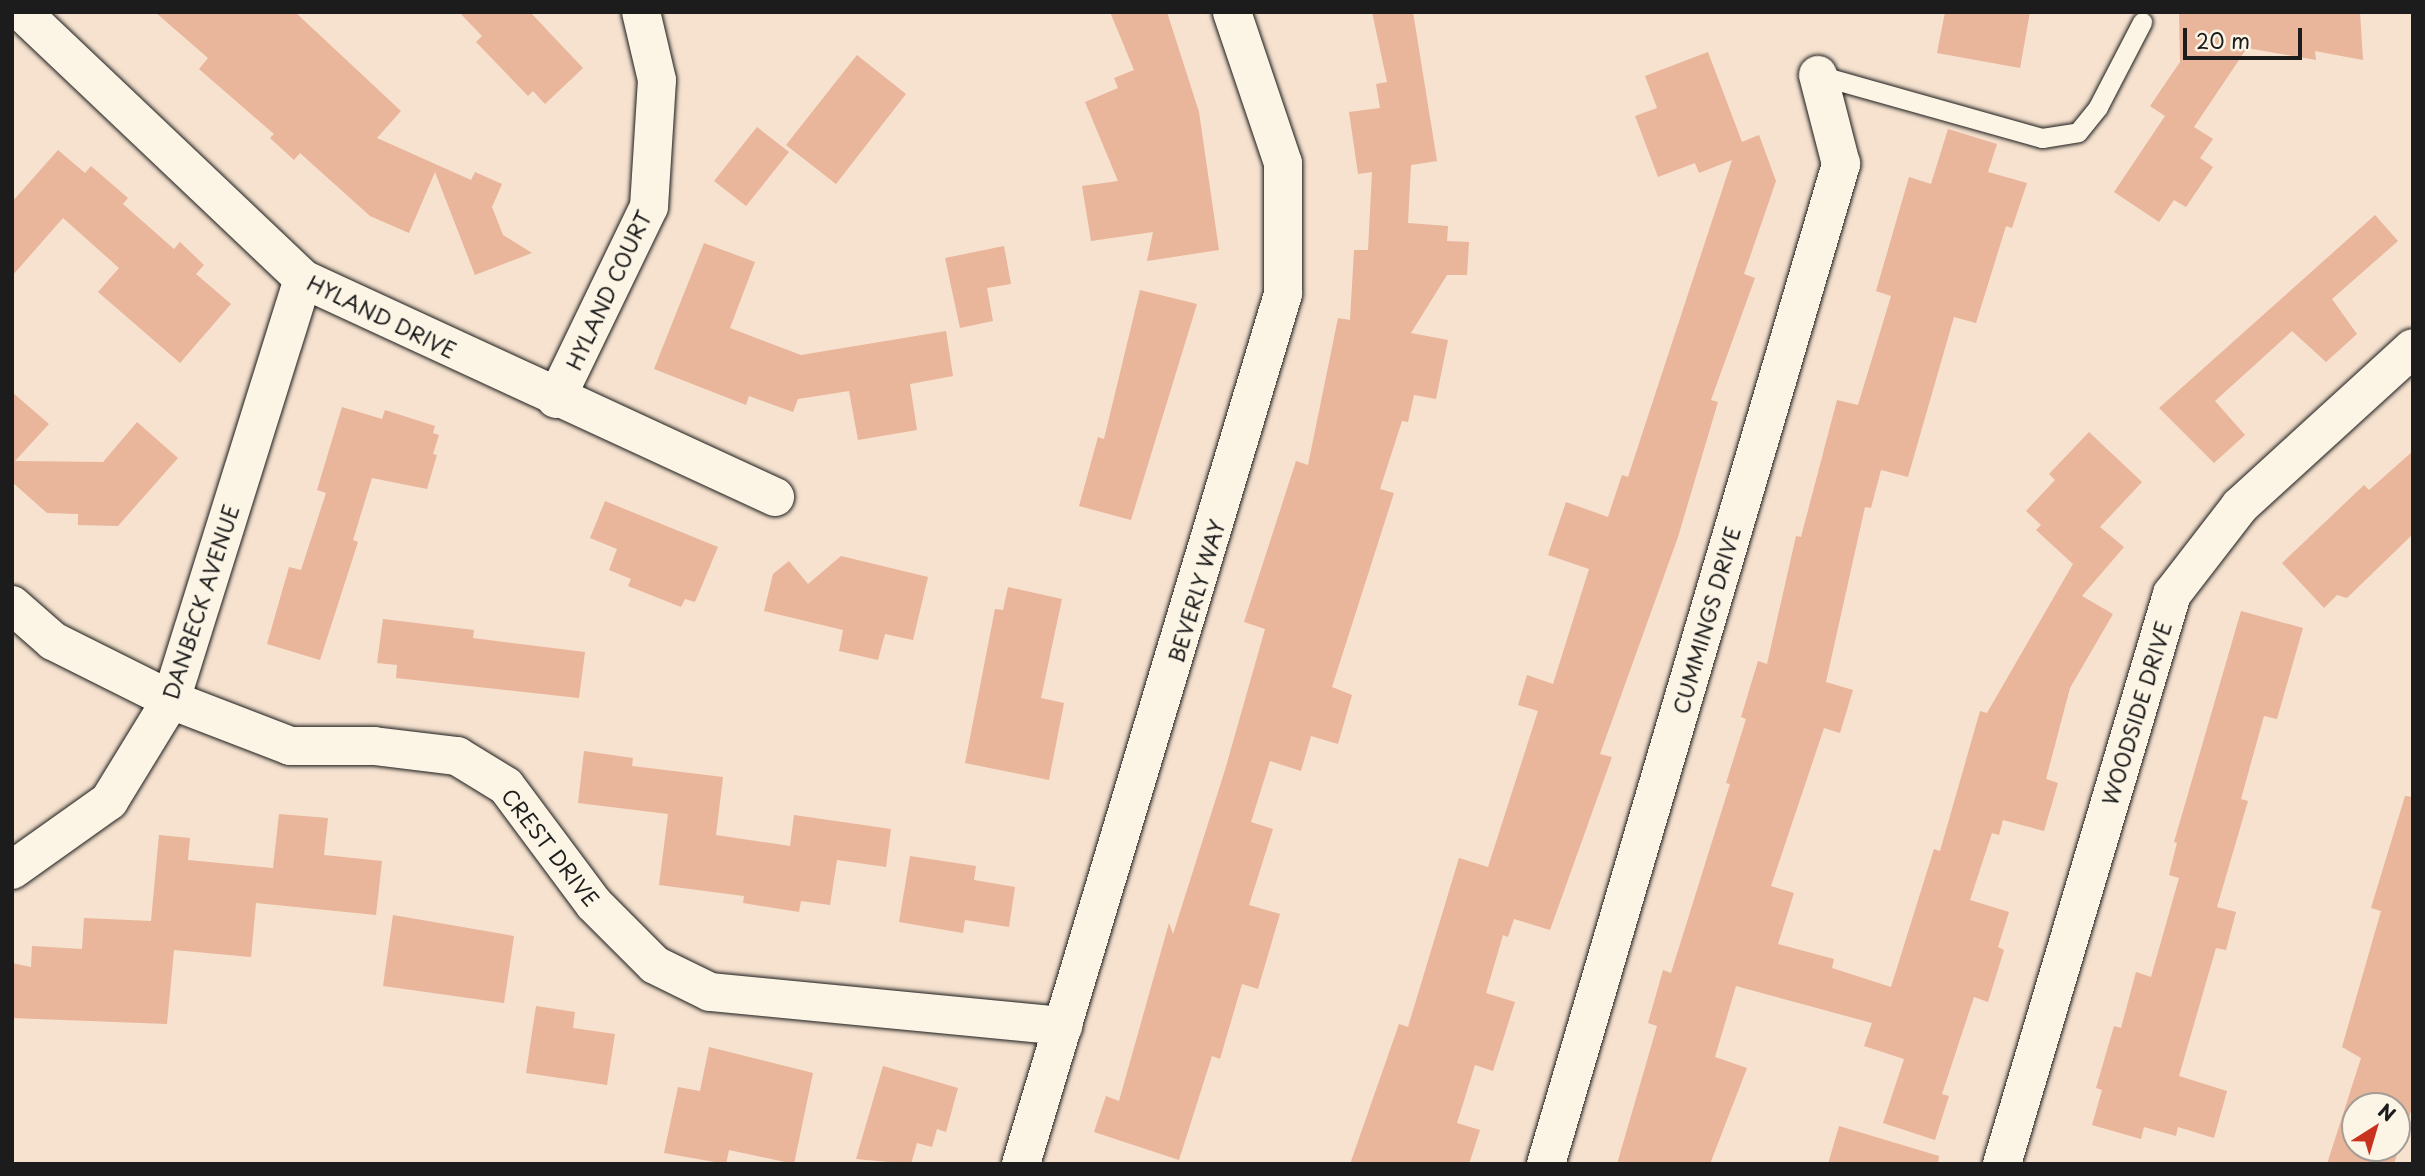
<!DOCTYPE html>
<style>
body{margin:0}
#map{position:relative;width:2425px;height:1176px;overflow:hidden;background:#f6e2cf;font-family:"Playpen Sans",sans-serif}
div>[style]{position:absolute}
.building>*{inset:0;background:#e9b59b}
.roads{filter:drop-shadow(0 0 2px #1c1c1c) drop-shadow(0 0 2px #1c1c1c)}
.service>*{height:19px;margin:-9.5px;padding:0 9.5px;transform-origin:9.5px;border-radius:9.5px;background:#fcf5e5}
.minor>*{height:38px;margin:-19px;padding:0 19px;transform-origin:19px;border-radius:19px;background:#fcf5e5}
span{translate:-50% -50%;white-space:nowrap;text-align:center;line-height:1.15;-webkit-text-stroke:7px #fcf5e5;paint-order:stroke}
.street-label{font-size:21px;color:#1c1c1c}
.frame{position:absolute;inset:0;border:14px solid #1c1c1c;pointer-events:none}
.north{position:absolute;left:2341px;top:1092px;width:70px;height:70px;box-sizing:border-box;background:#fcf5e5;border:2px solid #a29e95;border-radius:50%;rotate:37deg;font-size:19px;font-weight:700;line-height:28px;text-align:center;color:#1c1c1c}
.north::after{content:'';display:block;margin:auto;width:24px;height:32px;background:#c8321e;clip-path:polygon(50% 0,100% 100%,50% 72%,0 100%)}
.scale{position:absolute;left:2183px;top:28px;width:119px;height:32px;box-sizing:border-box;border:4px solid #1c1c1c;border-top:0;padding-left:9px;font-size:21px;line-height:24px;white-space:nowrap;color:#1c1c1c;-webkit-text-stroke:5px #fcf5e5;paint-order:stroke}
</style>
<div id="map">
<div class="building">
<div style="clip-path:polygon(155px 12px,295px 12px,401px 111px,377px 138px,471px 180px,475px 172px,502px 184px,492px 207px,503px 235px,532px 253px,475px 275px,435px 172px,409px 233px,370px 216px,300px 153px,294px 160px,270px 138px,274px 134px,199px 69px,208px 58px)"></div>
<div style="clip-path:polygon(459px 12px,530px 12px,583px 68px,545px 104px,533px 91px,528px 96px,476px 42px,482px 36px)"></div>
<div style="clip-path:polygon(1110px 12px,1167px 12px,1199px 112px,1219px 250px,1147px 261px,1153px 232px,1091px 241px,1082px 186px,1118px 181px,1085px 102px,1118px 88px,1114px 78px,1134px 70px)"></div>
<div style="clip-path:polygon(1372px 12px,1413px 12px,1437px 161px,1411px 165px,1408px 223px,1448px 226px,1447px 241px,1469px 242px,1467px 275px,1447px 275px,1411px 333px,1448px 340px,1436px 399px,1414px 395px,1408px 422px,1402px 421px,1380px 489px,1394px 493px,1332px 687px,1352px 695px,1338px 744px,1311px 736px,1301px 771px,1270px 761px,1251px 822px,1273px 829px,1249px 905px,1280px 914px,1258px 989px,1242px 984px,1220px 1059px,1212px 1056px,1179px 1160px,1094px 1132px,1106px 1096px,1119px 1101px,1169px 923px,1173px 934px,1225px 770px,1265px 629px,1244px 622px,1296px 461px,1308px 465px,1338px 318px,1350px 320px,1354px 250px,1368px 250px,1372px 172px,1358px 174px,1349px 112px,1380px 108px,1376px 84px,1387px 82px)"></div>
<div style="clip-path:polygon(1945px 12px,2030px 12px,2020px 68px,1937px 53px)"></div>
<div style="clip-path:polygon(2179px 12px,2360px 12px,2363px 60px,2315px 51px,2316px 60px,2247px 48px,2194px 127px,2213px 139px,2200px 158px,2213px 167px,2186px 207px,2174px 200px,2159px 222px,2114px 192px,2165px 116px,2150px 106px,2180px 62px)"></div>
<div style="clip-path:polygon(1708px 52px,1742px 142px,1759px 135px,1776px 181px,1744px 274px,1755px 278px,1711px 400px,1718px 402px,1678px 537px,1600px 754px,1612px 757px,1550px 930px,1514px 919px,1508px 937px,1503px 935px,1486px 993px,1515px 1002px,1493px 1071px,1475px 1065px,1457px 1123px,1480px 1130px,1469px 1164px,1350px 1164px,1399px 1024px,1408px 1027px,1459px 858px,1488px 867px,1538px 711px,1518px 705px,1527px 675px,1553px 684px,1589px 569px,1548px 555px,1566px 502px,1608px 517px,1622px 475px,1628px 477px,1732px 160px,1699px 173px,1695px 163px,1658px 177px,1635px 116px,1657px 108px,1645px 76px)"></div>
<div style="clip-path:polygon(857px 55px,906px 94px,836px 184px,786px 145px)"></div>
<div style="clip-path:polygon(757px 127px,789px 152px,746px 206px,714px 181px)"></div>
<div style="clip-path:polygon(1948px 129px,1997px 144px,1988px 172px,2027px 183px,2012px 228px,2006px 226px,1976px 323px,1954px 317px,1908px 477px,1881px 470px,1871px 508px,1865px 507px,1826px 682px,1853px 690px,1840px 733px,1824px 728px,1771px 886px,1794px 893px,1778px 944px,1834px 959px,1832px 968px,1891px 987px,1934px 849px,1940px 851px,1980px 711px,1987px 713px,2073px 564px,2036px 530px,2041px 525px,2026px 511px,2055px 480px,2049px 474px,2089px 432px,2142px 482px,2100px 527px,2124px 547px,2082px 596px,2113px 614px,2070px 688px,2046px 779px,2058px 783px,2044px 831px,2003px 820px,1999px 835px,1992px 833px,1970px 900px,2009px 912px,1998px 947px,2004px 950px,1988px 1002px,1974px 997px,1942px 1094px,1949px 1096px,1935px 1140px,1883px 1123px,1904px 1059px,1864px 1046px,1872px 1023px,1736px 986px,1715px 1057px,1747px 1068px,1710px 1164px,1617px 1164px,1657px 1026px,1648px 1023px,1663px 970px,1671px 973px,1730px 784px,1726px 783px,1746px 719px,1741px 717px,1758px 661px,1767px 664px,1796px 536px,1801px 537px,1837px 400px,1858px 405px,1891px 296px,1876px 291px,1909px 177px,1931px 184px)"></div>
<div style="clip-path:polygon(58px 150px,85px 173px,91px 166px,128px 198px,123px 204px,174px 249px,180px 242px,204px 265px,196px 274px,231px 304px,180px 363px,98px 292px,119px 268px,63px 218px,12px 276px,12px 202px)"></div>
<div style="clip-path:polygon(2375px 215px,2398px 241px,2332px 299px,2357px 334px,2326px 362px,2292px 331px,2215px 401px,2245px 435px,2214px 463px,2159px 408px)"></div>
<div style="clip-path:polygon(704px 243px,755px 262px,730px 328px,801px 355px,946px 331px,953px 376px,910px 384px,917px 430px,858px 440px,849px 391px,798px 399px,793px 412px,749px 396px,746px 405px,654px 369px)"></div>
<div style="clip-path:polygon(1004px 246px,1011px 284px,987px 288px,993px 321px,960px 328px,945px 258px)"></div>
<div style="clip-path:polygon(1140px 290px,1197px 304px,1131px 520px,1079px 506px,1098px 437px,1104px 439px)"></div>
<div style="clip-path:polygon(12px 392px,49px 424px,15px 461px,103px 462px,137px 422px,178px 458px,118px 526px,78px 525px,78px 514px,47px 513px,12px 482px)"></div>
<div style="clip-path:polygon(342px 407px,382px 419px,385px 410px,435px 426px,433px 433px,439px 435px,433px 454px,437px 455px,427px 489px,372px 478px,353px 540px,358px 542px,320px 660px,267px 644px,289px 567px,301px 570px,326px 493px,317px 490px)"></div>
<div style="clip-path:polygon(2413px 451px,2413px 534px,2347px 598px,2337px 595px,2324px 608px,2282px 563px,2364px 485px,2369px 490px)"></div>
<div style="clip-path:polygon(605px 501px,718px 547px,695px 602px,685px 599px,681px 607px,628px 586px,631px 579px,609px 570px,617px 549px,590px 538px)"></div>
<div style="clip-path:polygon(841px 556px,928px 577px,913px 640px,885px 634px,878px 660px,839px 651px,843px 630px,764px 611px,773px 574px,789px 561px,808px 584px)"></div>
<div style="clip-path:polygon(1008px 587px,1062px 599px,1041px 698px,1064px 703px,1049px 780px,965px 763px,995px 609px,1003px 610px)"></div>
<div style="clip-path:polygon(2241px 611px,2303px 628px,2277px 719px,2264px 716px,2241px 799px,2248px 801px,2217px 907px,2236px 912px,2226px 950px,2216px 948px,2179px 1076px,2227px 1091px,2214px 1138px,2178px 1127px,2176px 1136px,2144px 1127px,2141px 1139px,2092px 1125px,2102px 1090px,2096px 1088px,2114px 1026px,2121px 1028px,2136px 972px,2151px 977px,2179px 878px,2169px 875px,2177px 843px,2174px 842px)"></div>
<div style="clip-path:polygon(383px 619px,474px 630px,473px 638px,585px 652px,579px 698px,396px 678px,397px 665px,377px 663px)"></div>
<div style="clip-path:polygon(584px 751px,633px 758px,632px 766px,723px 777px,716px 835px,790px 846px,794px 815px,891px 829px,886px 867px,837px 860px,830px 905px,801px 901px,799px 912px,743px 903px,744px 896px,659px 885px,668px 814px,578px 803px)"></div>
<div style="clip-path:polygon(evenodd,2405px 796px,2413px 797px,2413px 1105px,2394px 1164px,2327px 1164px,2361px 1058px,2342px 1047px,2381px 911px,2371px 908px,2405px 796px,2355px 1106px,2397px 1106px,2397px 1148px,2355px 1148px,2355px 1106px)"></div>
<div style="clip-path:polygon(279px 814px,328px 818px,324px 855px,382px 861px,376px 915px,256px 903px,251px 957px,174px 950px,167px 1024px,12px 1018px,12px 963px,31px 967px,32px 946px,82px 949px,84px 918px,151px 921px,159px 835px,190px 838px,188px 860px,273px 868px)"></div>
<div style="clip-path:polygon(910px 856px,976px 866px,974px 880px,1015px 887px,1009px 927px,965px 920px,963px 933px,899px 922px)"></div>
<div style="clip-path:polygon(393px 915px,514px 936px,504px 1003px,383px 986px)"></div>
<div style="clip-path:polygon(536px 1006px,575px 1012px,573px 1028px,615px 1034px,607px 1085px,526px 1073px)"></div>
<div style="clip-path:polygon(709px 1047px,813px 1073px,794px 1164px,729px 1150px,726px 1164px,664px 1153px,678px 1087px,700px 1091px)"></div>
<div style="clip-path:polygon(883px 1066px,958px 1088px,946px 1132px,937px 1129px,932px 1147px,917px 1143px,911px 1164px,856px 1159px)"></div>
<div style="clip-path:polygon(1839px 1126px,1939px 1156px,1938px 1164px,1828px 1164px)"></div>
</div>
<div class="roads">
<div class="service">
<div style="left:1818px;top:75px;width:233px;rotate:15.7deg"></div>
<div style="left:2042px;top:138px;width:36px;rotate:-9deg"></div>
<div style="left:2078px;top:132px;width:32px;rotate:-51deg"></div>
<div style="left:2098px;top:107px;width:96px;rotate:-62.6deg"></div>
</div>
<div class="minor">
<div style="left:22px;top:12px;width:388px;rotate:43.5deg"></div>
<div style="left:303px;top:279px;width:520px;rotate:24.79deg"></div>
<div style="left:556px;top:399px;width:213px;rotate:-64.2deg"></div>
<div style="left:649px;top:207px;width:127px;rotate:-86.4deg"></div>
<div style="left:657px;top:80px;width:70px;rotate:-103.2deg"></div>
<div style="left:12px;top:605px;width:55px;rotate:41.3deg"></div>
<div style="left:53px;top:641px;width:132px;rotate:26.6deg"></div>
<div style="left:171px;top:700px;width:128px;rotate:21.1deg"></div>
<div style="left:290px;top:746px;width:84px"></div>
<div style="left:374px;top:746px;width:84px;rotate:6.9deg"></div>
<div style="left:457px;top:756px;width:57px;rotate:31.5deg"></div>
<div style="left:506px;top:786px;width:147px;rotate:53.3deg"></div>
<div style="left:594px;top:904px;width:86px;rotate:45deg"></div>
<div style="left:655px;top:965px;width:61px;rotate:26.1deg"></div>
<div style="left:710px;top:992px;width:355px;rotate:5.5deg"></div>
<div style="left:12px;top:870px;width:119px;rotate:-35.4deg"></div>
<div style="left:109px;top:801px;width:119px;rotate:-58.5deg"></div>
<div style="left:171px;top:700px;width:441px;rotate:-72.6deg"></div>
<div style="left:1021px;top:1164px;width:909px;rotate:-73.24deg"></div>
<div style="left:1283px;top:294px;width:131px;rotate:-90deg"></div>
<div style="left:1283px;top:163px;width:159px;rotate:-108.7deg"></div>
<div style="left:1546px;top:1164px;width:1043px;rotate:-73.56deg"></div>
<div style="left:1841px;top:164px;width:92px;rotate:-104.5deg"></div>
<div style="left:2002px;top:1164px;width:595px;rotate:-73.39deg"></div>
<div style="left:2172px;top:594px;width:111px;rotate:-52.3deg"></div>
<div style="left:2240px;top:506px;width:234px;rotate:-42.4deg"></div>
</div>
</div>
<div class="street-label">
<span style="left:608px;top:290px;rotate:-65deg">HYLAND COURT</span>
<span style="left:382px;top:316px;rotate:26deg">HYLAND DRIVE</span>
<span style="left:1196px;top:591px;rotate:-73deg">BEVERLY WAY</span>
<span style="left:200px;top:602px;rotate:-72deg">DANBECK AVENUE</span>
<span style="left:1706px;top:620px;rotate:-74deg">CUMMINGS DRIVE</span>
<span style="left:2136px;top:713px;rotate:-73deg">WOODSIDE DRIVE</span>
<span style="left:551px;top:847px;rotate:52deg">CREST DRIVE</span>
</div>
<div class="frame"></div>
<div class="north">N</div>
<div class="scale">20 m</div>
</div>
